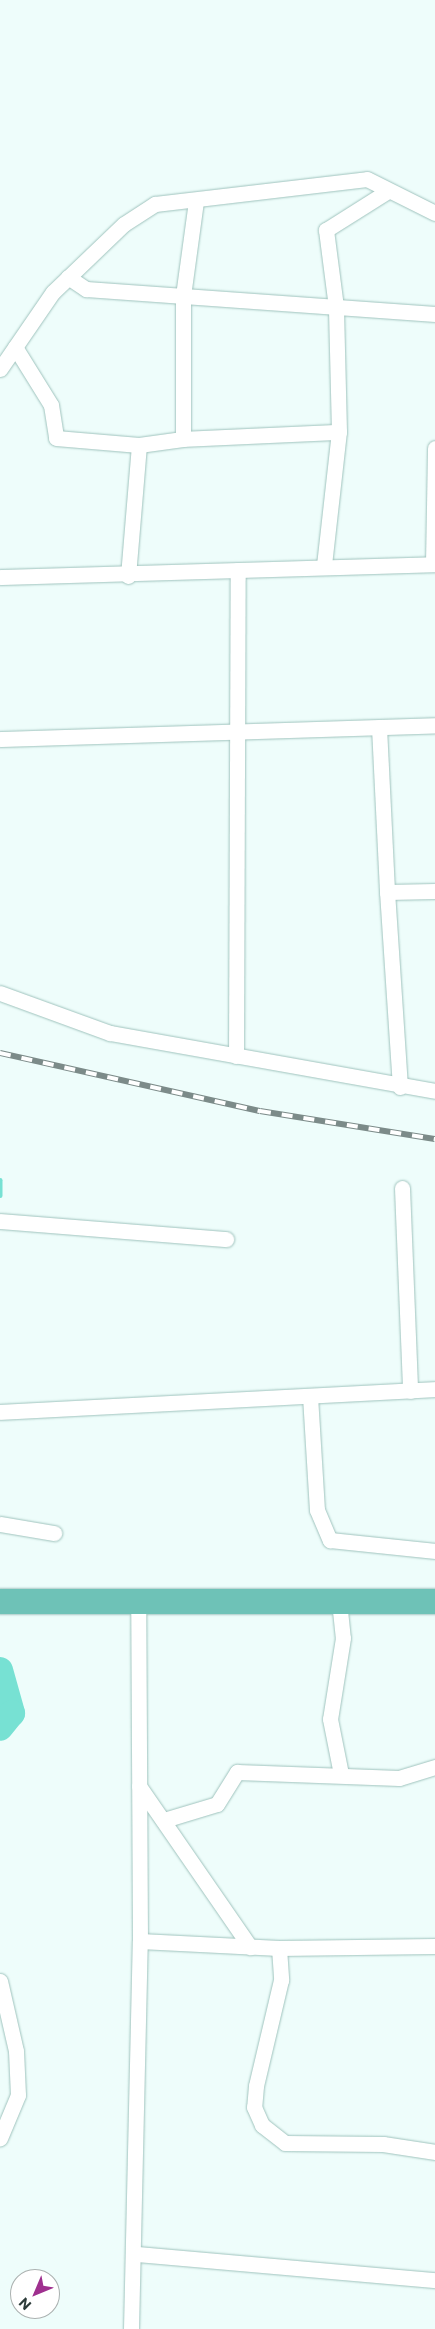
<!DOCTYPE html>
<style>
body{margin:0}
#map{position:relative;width:435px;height:2329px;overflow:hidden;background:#eefdfb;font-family:Commissioner,sans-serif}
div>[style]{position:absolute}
.stream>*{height:4.5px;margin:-2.25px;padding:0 2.25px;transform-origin:2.25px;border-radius:2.25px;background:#77e1d3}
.river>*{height:26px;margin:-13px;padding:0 13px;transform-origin:13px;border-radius:13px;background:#77e1d3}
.roads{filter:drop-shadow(0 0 1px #9fc3bd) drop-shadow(0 0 1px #9fc3bd)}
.minor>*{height:15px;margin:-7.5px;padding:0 7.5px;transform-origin:7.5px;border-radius:7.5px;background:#fff}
.trunk>*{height:25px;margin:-12.5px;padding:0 12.5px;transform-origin:12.5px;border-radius:12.5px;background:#6ec2b7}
.rail>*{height:5.5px;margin-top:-2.75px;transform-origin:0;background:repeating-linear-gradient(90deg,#fff 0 11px,#7c8b89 0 22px);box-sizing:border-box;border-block:1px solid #7c8b89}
span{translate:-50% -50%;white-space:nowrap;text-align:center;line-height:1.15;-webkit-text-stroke:5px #fff;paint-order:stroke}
.north{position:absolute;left:10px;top:2269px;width:50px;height:50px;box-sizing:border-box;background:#fff;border:1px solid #abb1b0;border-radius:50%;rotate:225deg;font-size:14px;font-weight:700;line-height:20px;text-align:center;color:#2c3b39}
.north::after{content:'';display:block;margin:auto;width:18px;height:22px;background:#9f308f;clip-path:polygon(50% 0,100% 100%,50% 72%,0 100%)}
</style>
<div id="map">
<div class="stream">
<div style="left:0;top:1180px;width:15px;rotate:90deg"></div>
</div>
<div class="river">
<div style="left:0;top:1670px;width:45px;rotate:74.4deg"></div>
<div style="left:12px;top:1713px;width:19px;rotate:129deg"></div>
</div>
<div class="roads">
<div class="minor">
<div style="left:196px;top:201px;width:96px;rotate:97.8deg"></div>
<div style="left:183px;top:296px;width:143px;rotate:90deg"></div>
<div style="left:183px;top:439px;width:156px;rotate:-2.6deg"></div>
<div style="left:68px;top:277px;width:22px;rotate:34deg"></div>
<div style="left:86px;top:289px;width:350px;rotate:4.1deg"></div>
<div style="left:15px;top:347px;width:68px;rotate:58.2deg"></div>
<div style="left:51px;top:405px;width:33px;rotate:81deg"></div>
<div style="left:56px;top:438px;width:83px;rotate:4.8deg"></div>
<div style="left:0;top:369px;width:93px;rotate:-55.5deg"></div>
<div style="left:53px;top:292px;width:98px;rotate:-43.8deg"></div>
<div style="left:124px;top:224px;width:37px;rotate:-33deg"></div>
<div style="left:155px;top:204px;width:213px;rotate:-6.7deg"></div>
<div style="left:367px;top:179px;width:76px;rotate:26.6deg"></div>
<div style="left:433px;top:564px;width:116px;rotate:-89deg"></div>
<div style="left:324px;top:565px;width:134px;rotate:-83.6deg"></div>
<div style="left:339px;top:432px;width:125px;rotate:-91.4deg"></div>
<div style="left:336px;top:307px;width:78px;rotate:-97.4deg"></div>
<div style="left:326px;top:230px;width:71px;rotate:-32.3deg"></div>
<div style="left:128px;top:576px;width:131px;rotate:-85.2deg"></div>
<div style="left:139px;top:445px;width:44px;rotate:-7.8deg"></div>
<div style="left:0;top:577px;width:435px;rotate:-1.7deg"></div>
<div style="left:379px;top:727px;width:165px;rotate:87.2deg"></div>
<div style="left:0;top:739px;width:435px;rotate:-1.8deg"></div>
<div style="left:0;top:993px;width:117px;rotate:20deg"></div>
<div style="left:110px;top:1033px;width:330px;rotate:10.1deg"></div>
<div style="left:236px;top:1056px;width:486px;rotate:-89.8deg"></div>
<div style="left:400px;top:1087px;width:195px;rotate:-93.8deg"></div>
<div style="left:387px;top:892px;width:48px;rotate:-1.2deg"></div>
<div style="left:402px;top:1188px;width:203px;rotate:87.7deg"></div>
<div style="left:0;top:1221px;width:227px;rotate:4.6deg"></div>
<div style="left:310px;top:1396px;width:114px;rotate:86.5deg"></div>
<div style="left:317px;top:1510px;width:33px;rotate:67deg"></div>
<div style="left:330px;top:1540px;width:106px;rotate:6deg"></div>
<div style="left:0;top:1412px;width:436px;rotate:-3deg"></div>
<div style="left:0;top:1524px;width:55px;rotate:9.5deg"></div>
<div style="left:339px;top:1601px;width:37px;rotate:84deg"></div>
<div style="left:343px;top:1638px;width:82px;rotate:99.1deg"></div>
<div style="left:330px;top:1719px;width:56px;rotate:78.7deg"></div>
<div style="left:139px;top:1786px;width:196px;rotate:55.4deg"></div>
<div style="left:164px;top:1820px;width:55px;rotate:-16.8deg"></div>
<div style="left:217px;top:1804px;width:38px;rotate:-58deg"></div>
<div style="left:237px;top:1772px;width:162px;rotate:2.1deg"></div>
<div style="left:399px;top:1778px;width:38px;rotate:-17deg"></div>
<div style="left:140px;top:1941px;width:139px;rotate:2.9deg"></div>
<div style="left:279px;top:1948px;width:156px;rotate:-0.7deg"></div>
<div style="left:279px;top:1948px;width:32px;rotate:86deg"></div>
<div style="left:281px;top:1980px;width:109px;rotate:103.3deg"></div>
<div style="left:256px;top:2086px;width:21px;rotate:95deg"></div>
<div style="left:254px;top:2107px;width:20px;rotate:66deg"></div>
<div style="left:262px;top:2125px;width:29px;rotate:38deg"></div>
<div style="left:285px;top:2143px;width:98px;rotate:0.6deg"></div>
<div style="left:383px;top:2144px;width:53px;rotate:8.7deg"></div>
<div style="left:0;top:1981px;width:72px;rotate:77.1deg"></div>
<div style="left:16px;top:2051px;width:44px;rotate:87.4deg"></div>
<div style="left:18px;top:2095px;width:47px;rotate:112.7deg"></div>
<div style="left:136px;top:2254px;width:300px;rotate:5deg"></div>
<div style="left:131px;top:2329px;width:388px;rotate:-88.7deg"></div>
<div style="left:140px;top:1941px;width:340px;rotate:-90.3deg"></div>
</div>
<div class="trunk">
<div style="left:0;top:1601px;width:435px"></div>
</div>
</div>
<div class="rail">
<div style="left:0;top:1053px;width:266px;rotate:12.6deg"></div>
<div style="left:260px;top:1111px;width:177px;rotate:9.1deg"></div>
</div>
<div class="north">N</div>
</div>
